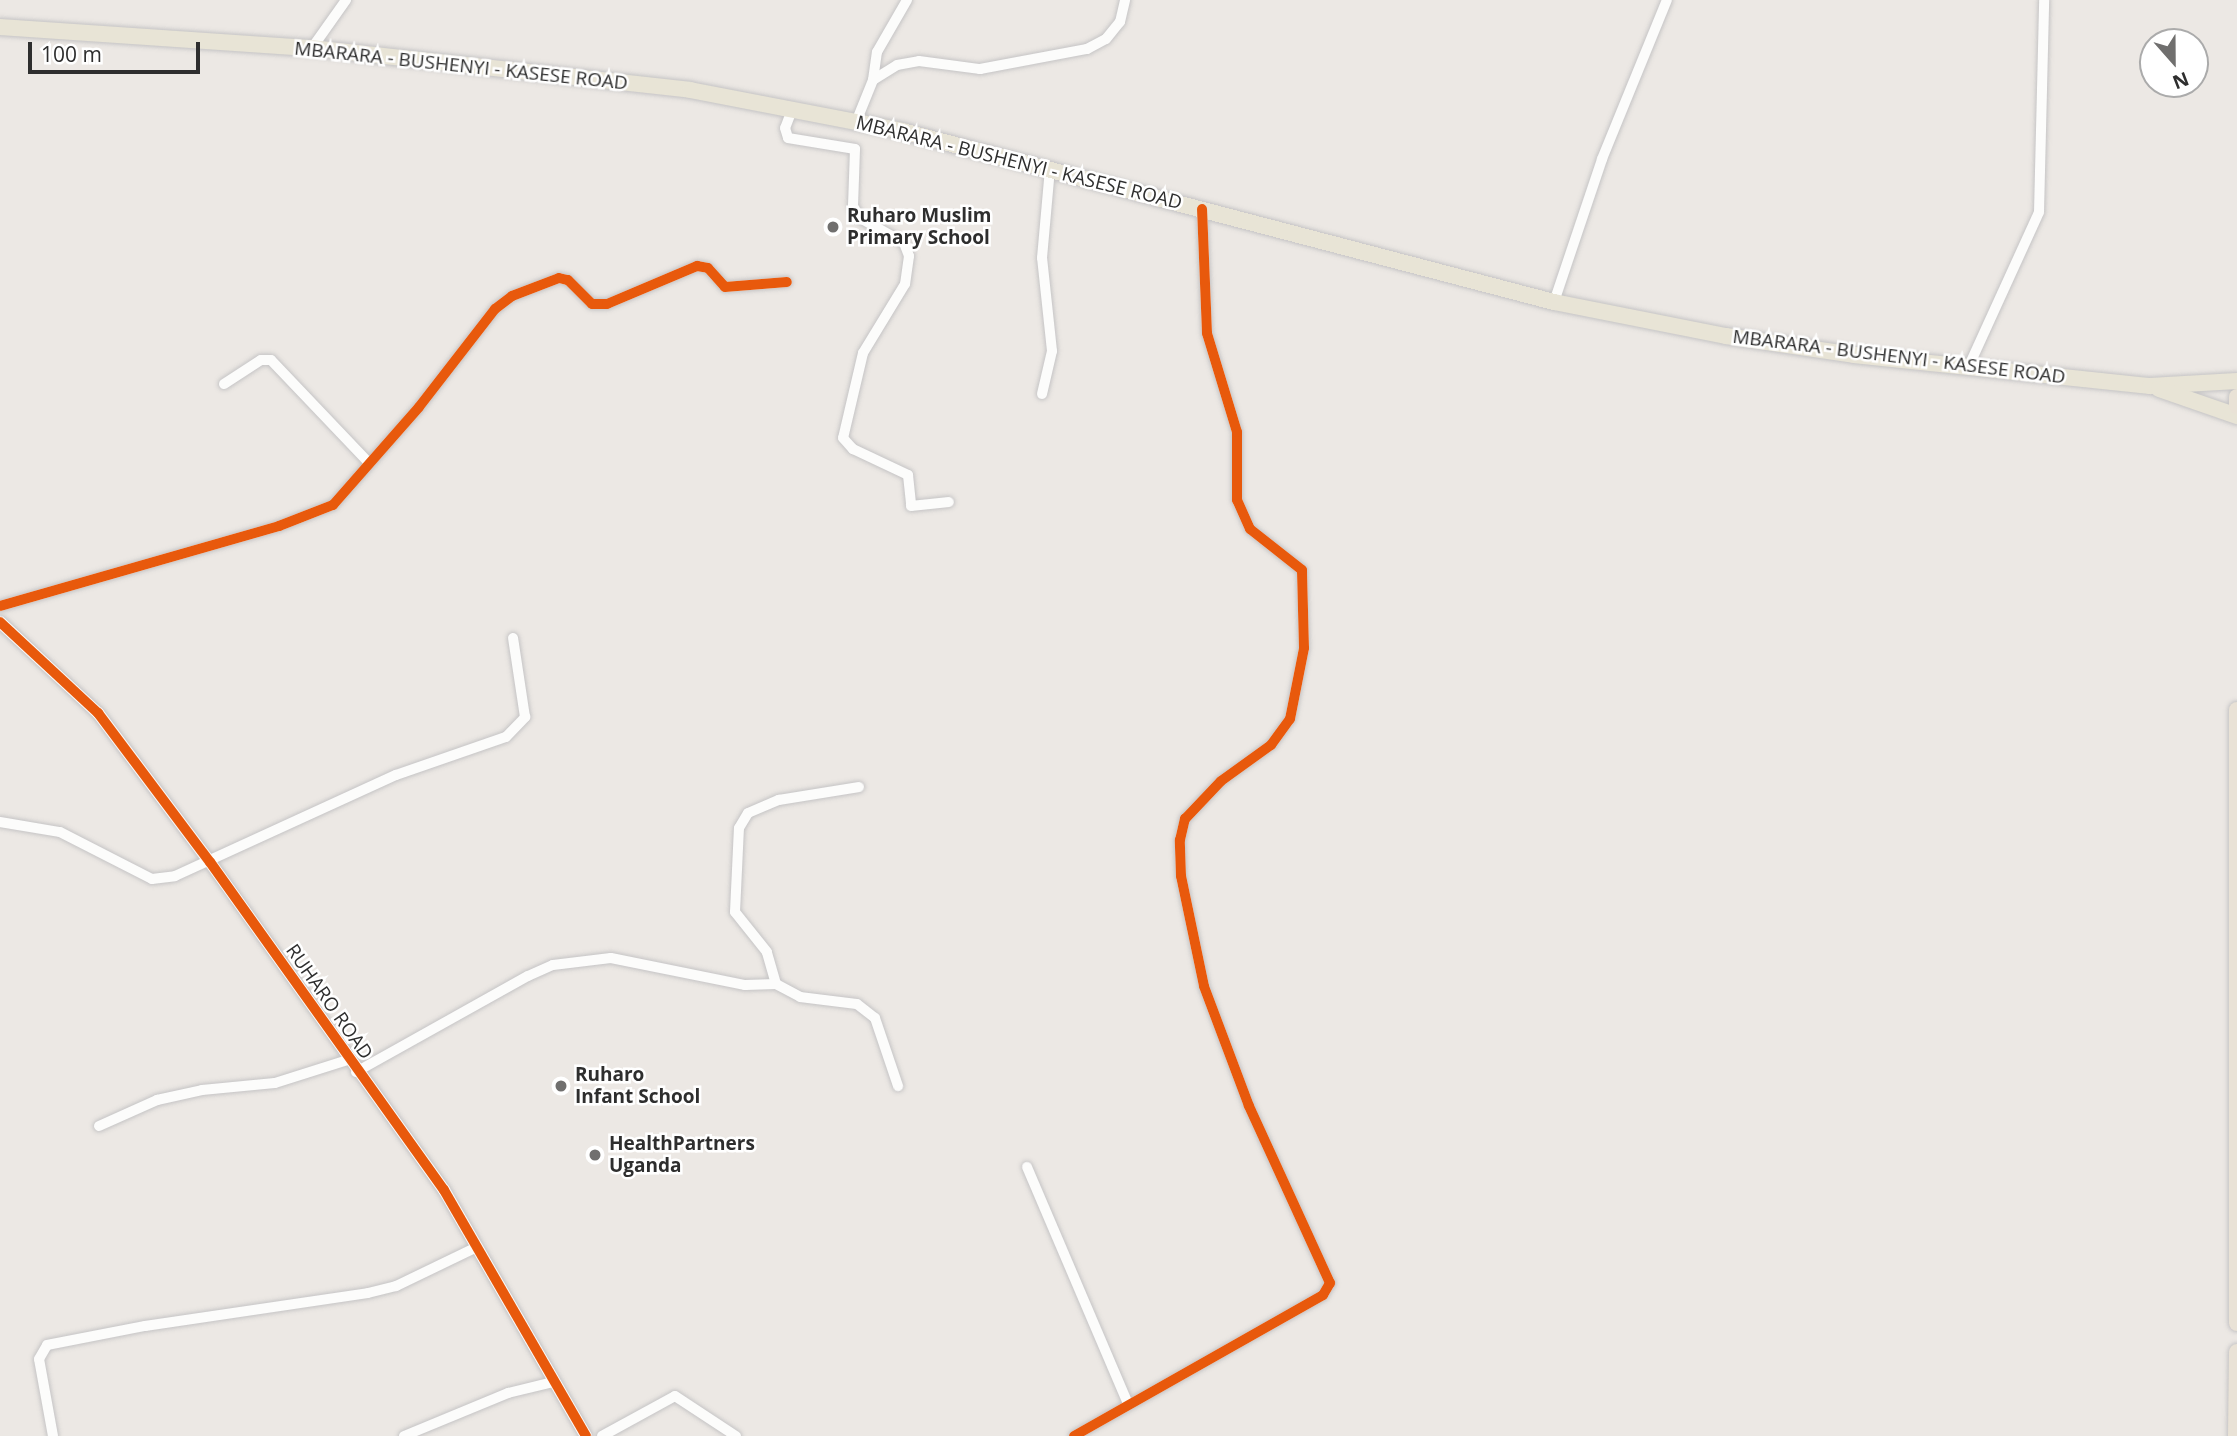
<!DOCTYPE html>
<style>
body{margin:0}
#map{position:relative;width:2237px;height:1436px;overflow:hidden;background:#ece8e4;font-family:"Open Sans",sans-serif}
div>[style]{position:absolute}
.roads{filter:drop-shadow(0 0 2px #c5c4c5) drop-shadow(0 0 2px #c5c4c5)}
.minor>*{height:10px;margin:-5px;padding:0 5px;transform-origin:5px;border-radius:5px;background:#fcfcfb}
.tertiary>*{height:12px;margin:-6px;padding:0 6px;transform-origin:6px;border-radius:6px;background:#fcfcfb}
.primary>*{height:16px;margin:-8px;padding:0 8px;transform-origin:8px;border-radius:8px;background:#e8e4d6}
.trunk>*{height:16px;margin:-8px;padding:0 8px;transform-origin:8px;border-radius:8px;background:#e9e2d6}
.cycleway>*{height:10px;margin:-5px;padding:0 5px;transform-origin:5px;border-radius:5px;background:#e8590c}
.dots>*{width:19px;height:19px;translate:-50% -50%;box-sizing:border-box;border:4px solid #fff;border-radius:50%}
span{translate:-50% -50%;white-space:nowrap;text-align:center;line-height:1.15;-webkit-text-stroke:5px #fff;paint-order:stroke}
.street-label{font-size:19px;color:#2e2e2e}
.poi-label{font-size:19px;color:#2e2e2e;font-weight:700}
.left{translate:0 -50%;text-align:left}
.north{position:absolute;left:2139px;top:28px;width:70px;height:70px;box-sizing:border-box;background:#fff;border:2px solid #ababab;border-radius:50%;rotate:159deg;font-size:19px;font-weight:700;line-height:28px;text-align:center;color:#2e2e2e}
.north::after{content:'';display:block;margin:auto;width:24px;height:32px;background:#706f6e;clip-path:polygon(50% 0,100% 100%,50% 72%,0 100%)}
.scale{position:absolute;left:28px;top:42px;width:172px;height:32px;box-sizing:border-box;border:4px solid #2e2e2e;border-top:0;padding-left:9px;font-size:21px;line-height:24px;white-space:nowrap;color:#2e2e2e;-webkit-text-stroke:5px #fff;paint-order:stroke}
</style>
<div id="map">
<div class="roads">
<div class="minor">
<div style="left:312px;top:48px;width:59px;rotate:-54.7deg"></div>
<div style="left:873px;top:80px;width:28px;rotate:-82deg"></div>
<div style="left:877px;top:52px;width:60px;rotate:-60deg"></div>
<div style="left:792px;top:110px;width:19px;rotate:111deg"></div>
<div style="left:785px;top:128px;width:10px;rotate:73deg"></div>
<div style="left:788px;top:138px;width:68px;rotate:9.3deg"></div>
<div style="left:855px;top:149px;width:57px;rotate:92deg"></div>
<div style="left:853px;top:206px;width:14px;rotate:60deg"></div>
<div style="left:860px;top:218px;width:51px;rotate:29.6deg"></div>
<div style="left:904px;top:243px;width:14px;rotate:69deg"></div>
<div style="left:909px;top:256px;width:28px;rotate:98deg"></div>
<div style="left:905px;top:284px;width:81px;rotate:121.3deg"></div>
<div style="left:863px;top:353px;width:87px;rotate:103.2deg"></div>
<div style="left:843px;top:438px;width:15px;rotate:48deg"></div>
<div style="left:853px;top:449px;width:61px;rotate:25.3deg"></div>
<div style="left:908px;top:475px;width:31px;rotate:84deg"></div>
<div style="left:911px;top:506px;width:38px;rotate:-6deg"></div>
<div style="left:856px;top:122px;width:45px;rotate:-68deg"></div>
<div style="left:873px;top:80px;width:28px;rotate:-32deg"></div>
<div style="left:897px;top:65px;width:22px;rotate:-10deg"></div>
<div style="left:919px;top:61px;width:62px;rotate:7.5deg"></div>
<div style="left:980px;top:69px;width:109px;rotate:-10.6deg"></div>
<div style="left:1087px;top:49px;width:21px;rotate:-28deg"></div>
<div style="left:1106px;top:39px;width:22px;rotate:-51deg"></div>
<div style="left:1120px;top:22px;width:23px;rotate:-77deg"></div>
<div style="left:1554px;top:302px;width:151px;rotate:-71.4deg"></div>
<div style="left:1602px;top:159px;width:172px;rotate:-67.8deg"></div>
<div style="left:1968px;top:368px;width:171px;rotate:-65.5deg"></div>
<div style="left:2039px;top:212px;width:212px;rotate:-88.6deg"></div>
<div style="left:224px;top:384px;width:44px;rotate:-33deg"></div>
<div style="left:261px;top:360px;width:10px"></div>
<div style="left:271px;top:360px;width:141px;rotate:46.4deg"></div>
<div style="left:1042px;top:394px;width:44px;rotate:-76.9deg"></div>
<div style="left:1052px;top:351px;width:94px;rotate:-96.1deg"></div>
<div style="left:1042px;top:258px;width:90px;rotate:-84.9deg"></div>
<div style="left:0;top:606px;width:290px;rotate:-16deg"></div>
<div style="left:279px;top:526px;width:58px;rotate:-21.3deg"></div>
<div style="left:333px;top:505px;width:130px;rotate:-48.7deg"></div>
<div style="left:419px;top:407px;width:124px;rotate:-52.2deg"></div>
<div style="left:495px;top:309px;width:21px;rotate:-37deg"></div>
<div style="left:512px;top:296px;width:50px;rotate:-21deg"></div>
<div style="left:559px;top:278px;width:9px;rotate:13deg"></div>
<div style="left:568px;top:280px;width:34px;rotate:45deg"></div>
<div style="left:592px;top:304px;width:15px"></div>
<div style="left:607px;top:304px;width:98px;rotate:-22.9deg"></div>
<div style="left:697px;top:266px;width:11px;rotate:10deg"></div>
<div style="left:708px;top:268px;width:25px;rotate:48deg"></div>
<div style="left:725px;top:287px;width:62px;rotate:-4.6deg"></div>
<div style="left:0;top:822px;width:61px;rotate:9.5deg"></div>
<div style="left:60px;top:832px;width:103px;rotate:27.1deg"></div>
<div style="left:152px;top:879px;width:23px;rotate:-7deg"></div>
<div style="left:175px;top:876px;width:243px;rotate:-24.6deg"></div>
<div style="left:396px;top:775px;width:116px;rotate:-19.1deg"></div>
<div style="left:506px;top:737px;width:28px;rotate:-46deg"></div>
<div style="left:525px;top:717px;width:80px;rotate:-98.6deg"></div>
<div style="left:776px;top:984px;width:33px;rotate:-106deg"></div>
<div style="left:767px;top:952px;width:51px;rotate:-128.7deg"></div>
<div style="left:735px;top:912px;width:84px;rotate:-87.3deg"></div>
<div style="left:739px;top:828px;width:17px;rotate:-59deg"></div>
<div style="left:748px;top:813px;width:34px;rotate:-23deg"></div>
<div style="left:779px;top:800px;width:81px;rotate:-9.2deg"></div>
<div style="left:356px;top:1072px;width:197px;rotate:-29.2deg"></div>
<div style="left:528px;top:976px;width:27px;rotate:-24deg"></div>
<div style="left:553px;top:965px;width:58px;rotate:-6.9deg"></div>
<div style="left:611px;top:958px;width:137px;rotate:11.4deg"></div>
<div style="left:745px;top:985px;width:31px;rotate:-2deg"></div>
<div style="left:776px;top:984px;width:27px;rotate:28deg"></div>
<div style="left:800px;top:997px;width:57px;rotate:7deg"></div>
<div style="left:857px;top:1004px;width:23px;rotate:38deg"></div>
<div style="left:875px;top:1018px;width:72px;rotate:71.3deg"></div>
<div style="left:99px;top:1126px;width:64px;rotate:-24.1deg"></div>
<div style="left:157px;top:1100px;width:46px;rotate:-12.5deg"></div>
<div style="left:202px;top:1090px;width:73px;rotate:-5.5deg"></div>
<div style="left:275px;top:1083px;width:77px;rotate:-17.5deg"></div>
<div style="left:1027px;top:1167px;width:258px;rotate:66.9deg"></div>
<div style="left:53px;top:1436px;width:78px;rotate:-100.3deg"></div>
<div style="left:39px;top:1359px;width:16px;rotate:-60deg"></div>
<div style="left:47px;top:1345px;width:100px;rotate:-11deg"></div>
<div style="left:145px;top:1326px;width:225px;rotate:-8.4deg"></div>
<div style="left:368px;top:1293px;width:29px;rotate:-14deg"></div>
<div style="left:396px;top:1286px;width:90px;rotate:-25.7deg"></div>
<div style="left:404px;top:1436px;width:113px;rotate:-22.5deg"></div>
<div style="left:508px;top:1393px;width:46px;rotate:-13.7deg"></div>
<div style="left:602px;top:1436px;width:83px;rotate:-28.7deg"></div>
<div style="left:675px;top:1396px;width:73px;rotate:33.3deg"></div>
<div style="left:1074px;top:1436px;width:286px;rotate:-29.5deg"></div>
<div style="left:1323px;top:1295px;width:14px;rotate:-60deg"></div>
<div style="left:1330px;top:1283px;width:195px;rotate:-114.6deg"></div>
<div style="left:1249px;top:1106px;width:128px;rotate:-110.6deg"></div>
<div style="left:1204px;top:986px;width:112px;rotate:-101.8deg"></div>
<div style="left:1181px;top:876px;width:36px;rotate:-92deg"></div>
<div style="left:1180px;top:840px;width:22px;rotate:-77deg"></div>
<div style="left:1185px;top:819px;width:52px;rotate:-46.5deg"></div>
<div style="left:1221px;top:781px;width:62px;rotate:-35.8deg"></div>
<div style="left:1271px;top:745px;width:32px;rotate:-54deg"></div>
<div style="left:1290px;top:719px;width:72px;rotate:-78.8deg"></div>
<div style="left:1304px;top:648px;width:78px;rotate:-91.5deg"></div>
<div style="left:1302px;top:570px;width:66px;rotate:-141.7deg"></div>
<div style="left:1250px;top:529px;width:32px;rotate:-114deg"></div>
<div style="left:1237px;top:500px;width:68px;rotate:-90deg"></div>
<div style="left:1237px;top:432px;width:103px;rotate:-106.9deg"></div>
<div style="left:1207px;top:333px;width:124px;rotate:-92.3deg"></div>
</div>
<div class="tertiary">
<div style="left:0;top:622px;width:134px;rotate:42.9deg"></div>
<div style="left:98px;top:713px;width:186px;rotate:53.1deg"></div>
<div style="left:210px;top:862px;width:403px;rotate:54.5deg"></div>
<div style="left:444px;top:1190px;width:284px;rotate:60deg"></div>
</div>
<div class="primary">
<div style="left:0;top:27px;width:313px;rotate:3.9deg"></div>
<div style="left:312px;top:48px;width:380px;rotate:6.3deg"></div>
<div style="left:690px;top:90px;width:216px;rotate:10.9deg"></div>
<div style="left:902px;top:131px;width:674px;rotate:14.7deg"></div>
<div style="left:1554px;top:302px;width:175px;rotate:11.2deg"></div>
<div style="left:1726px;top:336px;width:129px;rotate:8.4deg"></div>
<div style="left:1854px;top:355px;width:298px;rotate:6deg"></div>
<div style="left:2150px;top:386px;width:87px;rotate:-3.3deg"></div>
<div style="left:2159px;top:389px;width:83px;rotate:19.1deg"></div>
</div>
<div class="trunk">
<div style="left:2237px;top:397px;width:9px;rotate:90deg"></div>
<div style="left:2237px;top:710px;width:613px;rotate:90deg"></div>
<div style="left:2236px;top:1436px;width:84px;rotate:-89.3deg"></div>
</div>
</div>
<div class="cycleway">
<div style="left:0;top:606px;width:290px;rotate:-16deg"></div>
<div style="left:279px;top:526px;width:58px;rotate:-21.3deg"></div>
<div style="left:333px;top:505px;width:130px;rotate:-48.7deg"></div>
<div style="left:419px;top:407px;width:124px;rotate:-52.2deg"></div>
<div style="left:495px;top:309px;width:21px;rotate:-37deg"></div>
<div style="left:512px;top:296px;width:50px;rotate:-21deg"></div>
<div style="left:559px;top:278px;width:9px;rotate:13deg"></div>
<div style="left:568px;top:280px;width:34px;rotate:45deg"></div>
<div style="left:592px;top:304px;width:15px"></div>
<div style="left:607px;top:304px;width:98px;rotate:-22.9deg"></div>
<div style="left:697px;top:266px;width:11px;rotate:10deg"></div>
<div style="left:708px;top:268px;width:25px;rotate:48deg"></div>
<div style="left:725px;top:287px;width:62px;rotate:-4.6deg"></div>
<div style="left:0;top:622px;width:134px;rotate:42.9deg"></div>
<div style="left:98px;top:713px;width:186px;rotate:53.1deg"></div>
<div style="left:210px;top:862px;width:403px;rotate:54.5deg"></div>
<div style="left:444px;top:1190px;width:284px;rotate:60deg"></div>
<div style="left:1074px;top:1436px;width:286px;rotate:-29.5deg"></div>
<div style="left:1323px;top:1295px;width:14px;rotate:-60deg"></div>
<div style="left:1330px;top:1283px;width:195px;rotate:-114.6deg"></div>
<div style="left:1249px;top:1106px;width:128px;rotate:-110.6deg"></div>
<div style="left:1204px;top:986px;width:112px;rotate:-101.8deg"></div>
<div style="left:1181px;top:876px;width:36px;rotate:-92deg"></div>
<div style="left:1180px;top:840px;width:22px;rotate:-77deg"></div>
<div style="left:1185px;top:819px;width:52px;rotate:-46.5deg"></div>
<div style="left:1221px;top:781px;width:62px;rotate:-35.8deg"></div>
<div style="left:1271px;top:745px;width:32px;rotate:-54deg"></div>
<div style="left:1290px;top:719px;width:72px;rotate:-78.8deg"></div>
<div style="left:1304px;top:648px;width:78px;rotate:-91.5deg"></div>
<div style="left:1302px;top:570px;width:66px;rotate:-141.7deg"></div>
<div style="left:1250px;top:529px;width:32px;rotate:-114deg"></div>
<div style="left:1237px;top:500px;width:68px;rotate:-90deg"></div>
<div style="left:1237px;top:432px;width:103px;rotate:-106.9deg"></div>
<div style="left:1207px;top:333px;width:124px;rotate:-92.3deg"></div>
</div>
<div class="dots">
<div style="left:833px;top:227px;background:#706f6e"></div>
<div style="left:561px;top:1086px;background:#706f6e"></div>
<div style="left:595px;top:1155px;background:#706f6e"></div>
</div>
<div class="street-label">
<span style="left:461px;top:66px;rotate:6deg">MBARARA - BUSHENYI - KASESE ROAD</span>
<span style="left:1019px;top:163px;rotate:14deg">MBARARA - BUSHENYI - KASESE ROAD</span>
<span style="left:1899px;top:357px;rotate:7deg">MBARARA - BUSHENYI - KASESE ROAD</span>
<span style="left:329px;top:1002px;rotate:55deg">RUHARO ROAD</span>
</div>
<div class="poi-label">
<span class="left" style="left:847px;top:227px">Ruharo Muslim<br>Primary School</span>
<span class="left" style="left:575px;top:1086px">Ruharo<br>Infant School</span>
<span class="left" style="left:609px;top:1155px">HealthPartners<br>Uganda</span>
</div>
<div class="north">N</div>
<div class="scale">100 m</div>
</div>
